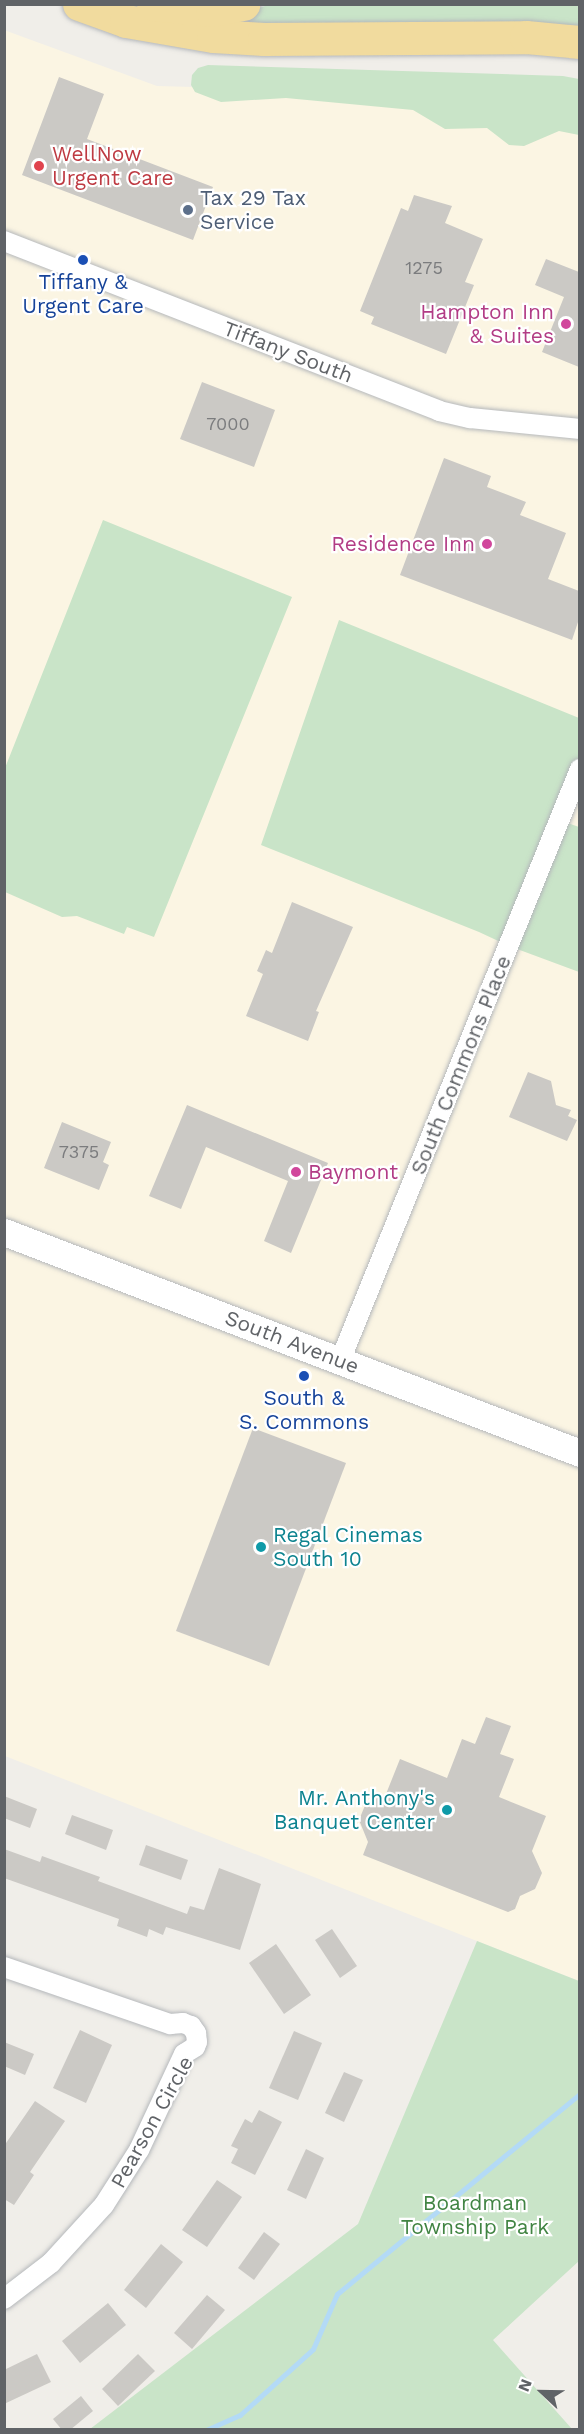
<!DOCTYPE html>
<style>
body{margin:0}
#map{position:relative;width:584px;height:2434px;overflow:hidden;background:#f0eee9;font-family:"Work Sans",sans-serif}
div>[style]{position:absolute}
.commercial>*{inset:0;background:#fbf5e3}
.green>*{inset:0;background:#c9e4c8}
.stream>*{height:5px;margin:-2.5px;padding:0 2.5px;transform-origin:2.5px;border-radius:2.5px;background:#b3daf6}
.building>*{inset:0;background:#cbc9c5}
.roads{filter:drop-shadow(0 0 2px #b5b8bb) drop-shadow(0 0 2px #b5b8bb)}
.street>*{height:20px;margin:-10px;padding:0 10px;transform-origin:10px;border-radius:10px;background:#fff}
.secondary>*{height:27px;margin:-13.5px;padding:0 13.5px;transform-origin:13.5px;border-radius:13.5px;background:#fff}
.highway>*{height:33px;margin:-16.5px;padding:0 16.5px;transform-origin:16.5px;border-radius:16.5px;background:#f1db9e}
.dots>*{width:16px;height:16px;translate:-50% -50%;box-sizing:border-box;border:3px solid #fff;border-radius:50%}
span{translate:-50% -50%;white-space:nowrap;text-align:center;line-height:1.15;-webkit-text-stroke:4.5px #fff;paint-order:stroke}
.number-label{font-size:18px;color:#7b7c7e}
.number-label span{-webkit-text-stroke-width:0}
.health-label{font-size:21px;color:#be3a42}
.left{translate:0 -50%;text-align:left}
.service-label{font-size:21px;color:#4e5e75}
.transit-label{font-size:21px;color:#164399}
.hotel-label{font-size:21px;color:#b23c85}
.right{translate:-100% -50%;text-align:right}
.street-label{font-size:21px;color:#606367}
.culture-label{font-size:21px;color:#0d838f}
.park-label{font-size:21px;color:#418443}
.frame{position:absolute;inset:0;border:6px solid #606367;pointer-events:none}
.north{position:absolute;left:512px;top:2362px;width:60px;height:60px;-webkit-text-stroke:4px #fff;paint-order:stroke;rotate:292deg;font-size:16px;font-weight:700;line-height:24px;text-align:center;color:#606367}
.north::after{content:'';display:block;margin:auto;width:21px;height:27px;background:#606367;clip-path:polygon(50% 0,100% 100%,50% 72%,0 100%)}
</style>
<div id="map">
<div class="commercial">
<div style="clip-path:polygon(4px 30px,157px 86px,421px 93px,579px 119px,579px 1981px,5px 1756px)"></div>
</div>
<div class="green">
<div style="clip-path:polygon(268px 5px,579px 5px,579px 34px,267px 32px,231px 17px)"></div>
<div style="clip-path:polygon(208px 65px,563px 76px,579px 79px,579px 135px,559px 131px,524px 146px,509px 145px,487px 128px,445px 129px,413px 110px,286px 98px,221px 102px,195px 92px,191px 85px,192px 75px,198px 68px)"></div>
<div style="clip-path:polygon(103px 520px,292px 597px,154px 937px,127px 927px,124px 934px,77px 916px,62px 917px,5px 892px,5px 768px)"></div>
<div style="clip-path:polygon(339px 620px,579px 718px,579px 769px,559px 820px,579px 827px,579px 972px,509px 946px,479px 932px,261px 845px)"></div>
<div style="clip-path:polygon(477px 1941px,579px 1981px,579px 2261px,493px 2340px,572px 2429px,90px 2429px,358px 2224px)"></div>
</div>
<div class="stream">
<div style="left:206px;top:2430px;width:37px;rotate:-24deg"></div>
<div style="left:240px;top:2415px;width:98px;rotate:-42.1deg"></div>
<div style="left:313px;top:2349px;width:60px;rotate:-66.4deg"></div>
<div style="left:337px;top:2294px;width:315px;rotate:-39.5deg"></div>
</div>
<div class="building">
<div style="clip-path:polygon(59px 77px,104px 94px,87px 139px,213px 187px,193px 240px,22px 175px)"></div>
<div style="clip-path:polygon(414px 195px,452px 206px,445px 223px,483px 239px,465px 282px,474px 285px,446px 354px,371px 324px,374px 317px,360px 311px,401px 208px,408px 211px)"></div>
<div style="clip-path:polygon(546px 259px,579px 272px,579px 367px,542px 352px,564px 297px,535px 285px)"></div>
<div style="clip-path:polygon(202px 382px,275px 410px,254px 467px,180px 439px)"></div>
<div style="clip-path:polygon(444px 458px,491px 476px,487px 487px,526px 502px,520px 515px,566px 533px,548px 579px,579px 591px,579px 619px,572px 640px,400px 575px)"></div>
<div style="clip-path:polygon(292px 902px,353px 927px,316px 1011px,319px 1012px,308px 1041px,246px 1016px,263px 974px,257px 971px,266px 950px,272px 953px)"></div>
<div style="clip-path:polygon(528px 1072px,551px 1081px,556px 1105px,571px 1110px,568px 1116px,577px 1120px,567px 1141px,509px 1117px)"></div>
<div style="clip-path:polygon(187px 1105px,328px 1163px,291px 1253px,264px 1241px,288px 1181px,206px 1147px,181px 1209px,149px 1196px)"></div>
<div style="clip-path:polygon(62px 1122px,111px 1142px,103px 1162px,109px 1165px,99px 1190px,44px 1168px)"></div>
<div style="clip-path:polygon(253px 1428px,346px 1463px,269px 1666px,176px 1631px)"></div>
<div style="clip-path:polygon(486px 1717px,511px 1726px,500px 1754px,514px 1759px,499px 1797px,546px 1816px,532px 1851px,542px 1873px,535px 1889px,520px 1896px,515px 1909px,508px 1912px,363px 1855px,368px 1842px,359px 1820px,366px 1803px,386px 1794px,400px 1759px,447px 1778px,462px 1739px,475px 1744px)"></div>
<div style="clip-path:polygon(4px 1796px,37px 1809px,30px 1828px,4px 1818px)"></div>
<div style="clip-path:polygon(72px 1815px,113px 1830px,106px 1850px,65px 1834px)"></div>
<div style="clip-path:polygon(146px 1845px,188px 1860px,181px 1880px,139px 1865px)"></div>
<div style="clip-path:polygon(4px 1849px,40px 1862px,42px 1856px,100px 1877px,98px 1881px,187px 1914px,190px 1906px,204px 1910px,219px 1868px,261px 1884px,240px 1950px,166px 1927px,163px 1935px,149px 1929px,147px 1937px,117px 1926px,119px 1919px,4px 1878px)"></div>
<div style="clip-path:polygon(332px 1929px,357px 1966px,340px 1978px,315px 1940px)"></div>
<div style="clip-path:polygon(276px 1944px,311px 1995px,284px 2014px,249px 1963px)"></div>
<div style="clip-path:polygon(80px 2030px,112px 2045px,86px 2103px,53px 2088px)"></div>
<div style="clip-path:polygon(294px 2031px,322px 2043px,298px 2100px,269px 2088px)"></div>
<div style="clip-path:polygon(4px 2042px,34px 2054px,25px 2075px,4px 2066px)"></div>
<div style="clip-path:polygon(344px 2072px,363px 2080px,344px 2122px,325px 2113px)"></div>
<div style="clip-path:polygon(35px 2101px,65px 2121px,30px 2172px,34px 2175px,14px 2205px,4px 2199px,4px 2146px)"></div>
<div style="clip-path:polygon(259px 2110px,282px 2122px,255px 2175px,231px 2163px,238px 2149px,231px 2146px,245px 2119px,252px 2123px)"></div>
<div style="clip-path:polygon(306px 2149px,324px 2158px,306px 2199px,287px 2190px)"></div>
<div style="clip-path:polygon(217px 2180px,242px 2197px,207px 2247px,182px 2230px)"></div>
<div style="clip-path:polygon(264px 2232px,280px 2244px,254px 2280px,238px 2268px)"></div>
<div style="clip-path:polygon(161px 2244px,183px 2262px,146px 2308px,124px 2290px)"></div>
<div style="clip-path:polygon(207px 2295px,225px 2310px,192px 2349px,174px 2333px)"></div>
<div style="clip-path:polygon(108px 2303px,126px 2325px,80px 2363px,62px 2341px)"></div>
<div style="clip-path:polygon(37px 2354px,51px 2382px,4px 2404px,4px 2370px)"></div>
<div style="clip-path:polygon(138px 2354px,155px 2371px,118px 2406px,102px 2389px)"></div>
<div style="clip-path:polygon(81px 2396px,93px 2411px,70px 2430px,62px 2430px,53px 2419px)"></div>
</div>
<div class="roads">
<div class="street">
<div style="left:4px;top:241px;width:467px;rotate:21.3deg"></div>
<div style="left:439px;top:411px;width:32px;rotate:13deg"></div>
<div style="left:470px;top:418px;width:111px;rotate:5.7deg"></div>
<div style="left:340px;top:1361px;width:639px;rotate:-67.93deg"></div>
<div style="left:4px;top:1967px;width:176px;rotate:19deg"></div>
<div style="left:170px;top:2024px;width:13px;rotate:-4deg"></div>
<div style="left:183px;top:2023px;width:9px;rotate:21deg"></div>
<div style="left:191px;top:2026px;width:9px;rotate:54deg"></div>
<div style="left:196px;top:2033px;width:9px;rotate:84deg"></div>
<div style="left:197px;top:2042px;width:5px;rotate:112deg"></div>
<div style="left:195px;top:2047px;width:13px;rotate:148deg"></div>
<div style="left:184px;top:2054px;width:106px;rotate:115.1deg"></div>
<div style="left:139px;top:2150px;width:65px;rotate:122.5deg"></div>
<div style="left:104px;top:2205px;width:79px;rotate:132.4deg"></div>
<div style="left:51px;top:2263px;width:59px;rotate:142.5deg"></div>
</div>
<div class="secondary">
<div style="left:4px;top:1232px;width:617px;rotate:20.99deg"></div>
</div>
<div class="highway">
<div style="left:79px;top:4px;width:50px;rotate:19.9deg"></div>
<div style="left:126px;top:21px;width:88px;rotate:9.8deg"></div>
<div style="left:213px;top:36px;width:51px;rotate:3.4deg"></div>
<div style="left:264px;top:39px;width:262px;rotate:-0.4deg"></div>
<div style="left:526px;top:37px;width:54px;rotate:5.3deg"></div>
<div style="left:153px;top:4px;width:59px;rotate:5.8deg"></div>
<div style="left:212px;top:10px;width:32px;rotate:-11deg"></div>
</div>
</div>
<div class="dots">
<div style="left:39px;top:166px;background:#e0444e"></div>
<div style="left:188px;top:210px;background:#5c6f8a"></div>
<div style="left:83px;top:260px;background:#1a4fb4"></div>
<div style="left:566px;top:324px;background:#d1479c"></div>
<div style="left:487px;top:544px;background:#d1479c"></div>
<div style="left:296px;top:1172px;background:#d1479c"></div>
<div style="left:304px;top:1376px;background:#1a4fb4"></div>
<div style="left:261px;top:1547px;background:#0f9aa8"></div>
<div style="left:447px;top:1810px;background:#0f9aa8"></div>
</div>
<div class="number-label">
<span style="left:424px;top:268px">1275</span>
<span style="left:228px;top:424px">7000</span>
<span style="left:79px;top:1152px">7375</span>
</div>
<div class="health-label">
<span class="left" style="left:52px;top:166px">WellNow<br>Urgent Care</span>
</div>
<div class="service-label">
<span class="left" style="left:200px;top:210px">Tax 29 Tax<br>Service</span>
</div>
<div class="transit-label">
<span style="left:83px;top:294px">Tiffany &amp;<br>Urgent Care</span>
<span style="left:304px;top:1410px">South &amp;<br>S. Commons</span>
</div>
<div class="hotel-label">
<span class="right" style="left:554px;top:324px">Hampton Inn<br>&amp; Suites</span>
<span class="right" style="left:475px;top:544px">Residence Inn</span>
<span class="left" style="left:308px;top:1172px">Baymont</span>
</div>
<div class="street-label">
<span style="left:288px;top:352px;rotate:21deg">Tiffany South</span>
<span style="left:461px;top:1065px;rotate:-68deg">South Commons Place</span>
<span style="left:292px;top:1342px;rotate:21deg">South Avenue</span>
<span style="left:152px;top:2122px;rotate:-61deg">Pearson Circle</span>
</div>
<div class="culture-label">
<span class="left" style="left:273px;top:1547px">Regal Cinemas<br>South 10</span>
<span class="right" style="left:435px;top:1810px">Mr. Anthony's<br>Banquet Center</span>
</div>
<div class="park-label">
<span style="left:475px;top:2215px">Boardman<br>Township Park</span>
</div>
<div class="frame"></div>
<div class="north">N</div>
</div>
